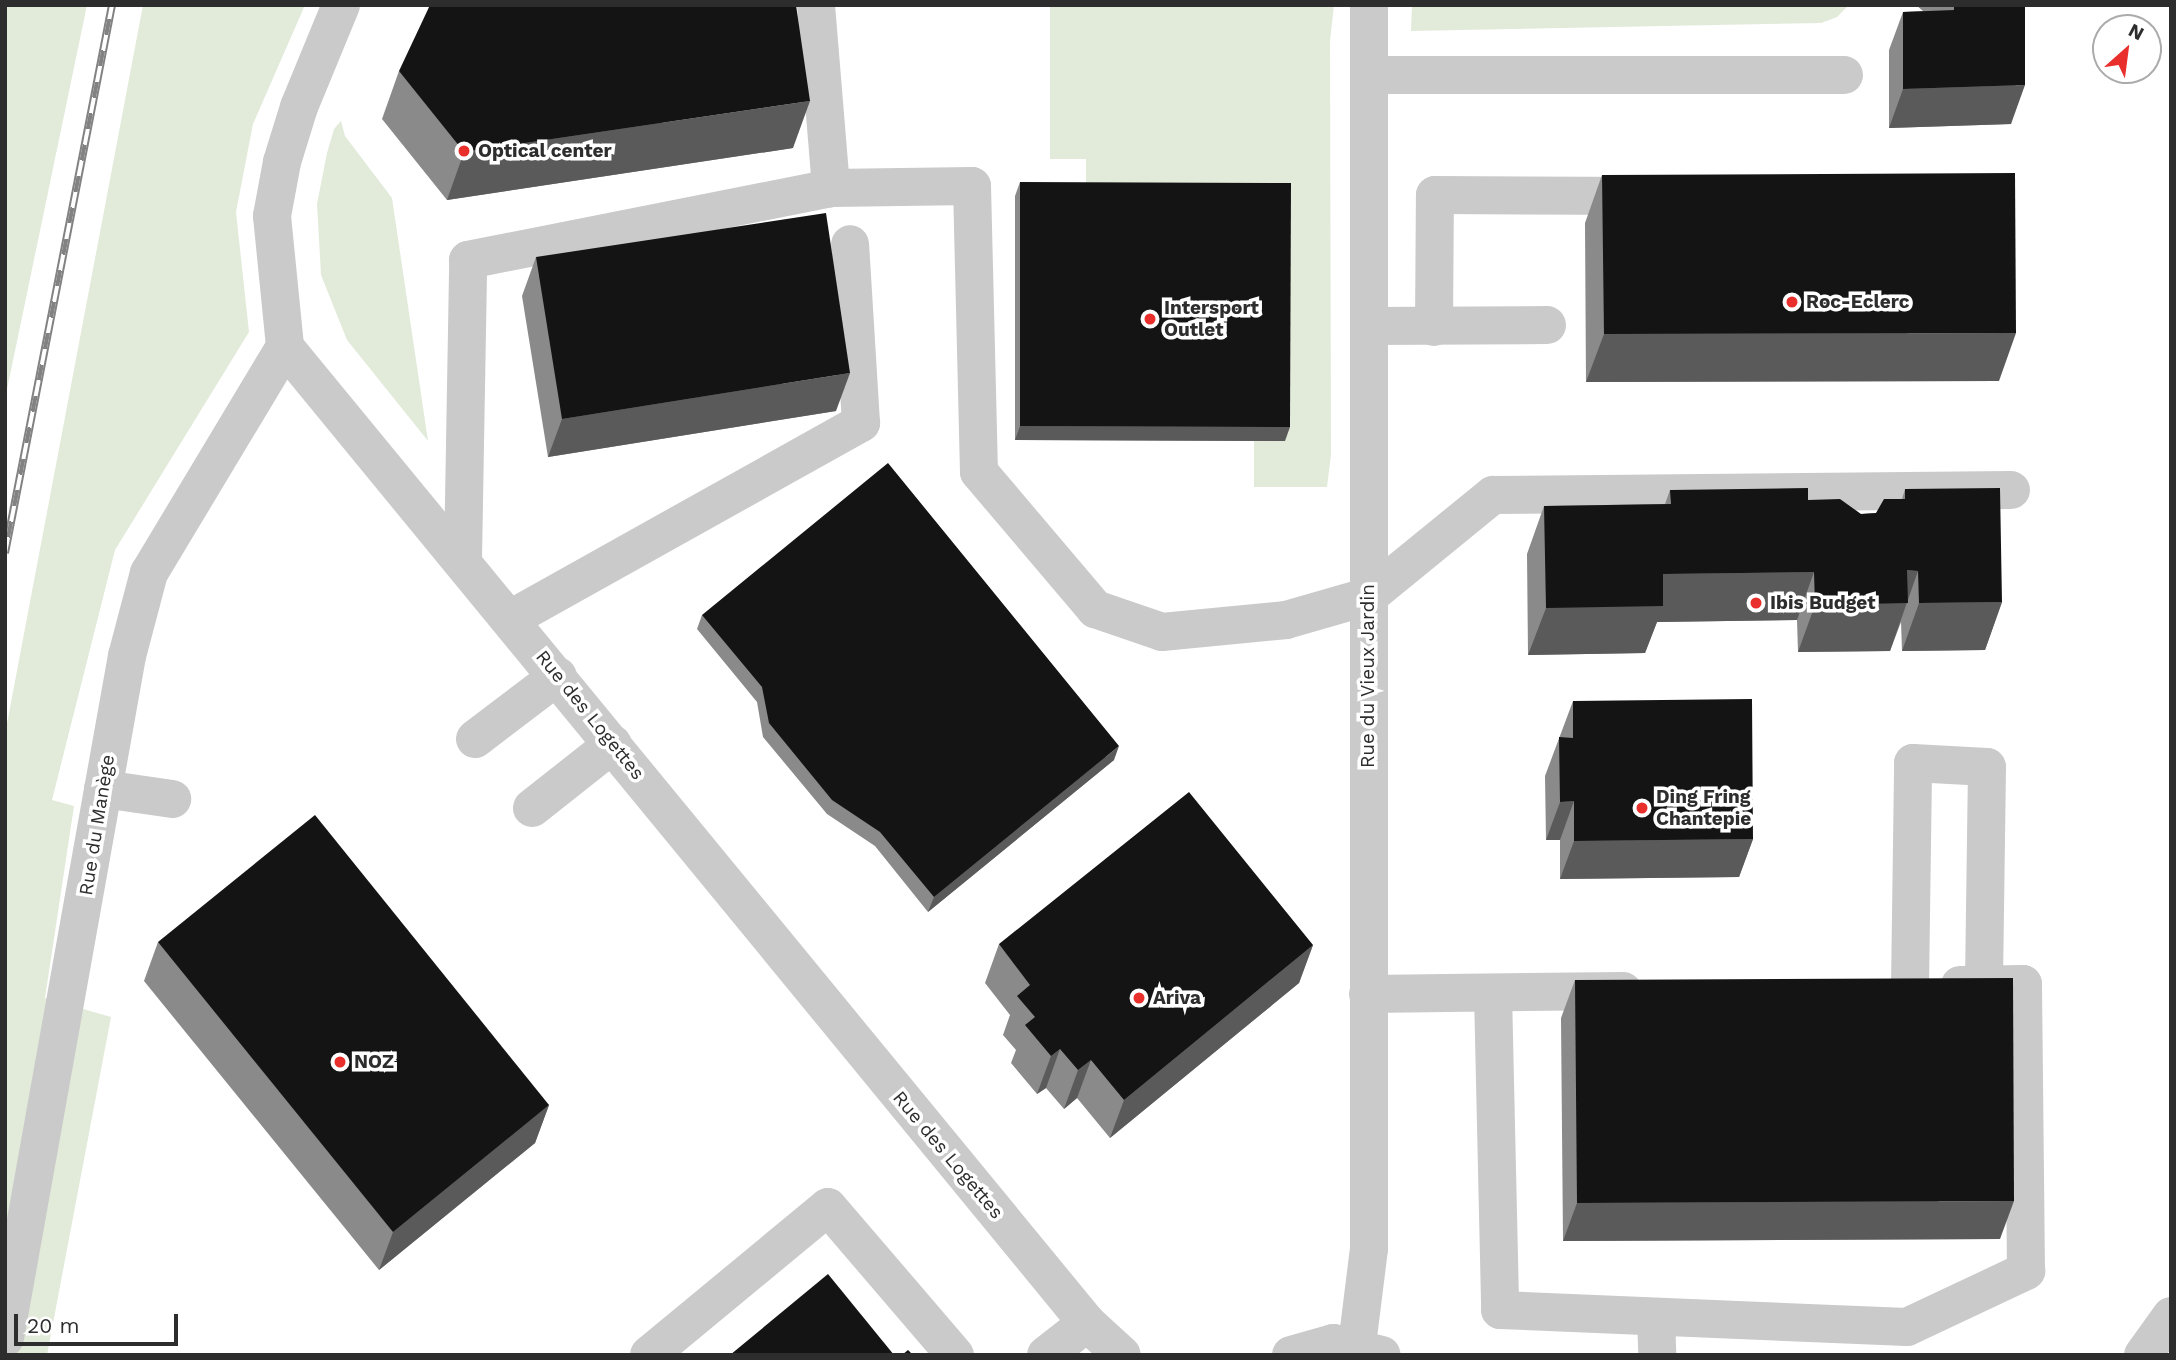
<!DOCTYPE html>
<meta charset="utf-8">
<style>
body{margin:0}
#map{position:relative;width:2176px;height:1360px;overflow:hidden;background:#fff;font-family:"Work Sans",sans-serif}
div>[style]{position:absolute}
.green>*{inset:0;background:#e2ebda}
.minor>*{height:38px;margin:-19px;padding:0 19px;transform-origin:19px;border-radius:19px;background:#cacaca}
.rail>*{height:8px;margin-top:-4px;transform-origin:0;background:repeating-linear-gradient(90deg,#fff 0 16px,#828282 0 32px);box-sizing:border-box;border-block:2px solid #828282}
.wall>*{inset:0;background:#8a8a8a}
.shaded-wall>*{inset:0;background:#5a5a5a}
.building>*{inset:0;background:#141414}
.dots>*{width:19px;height:19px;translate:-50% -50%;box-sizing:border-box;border:4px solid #fff;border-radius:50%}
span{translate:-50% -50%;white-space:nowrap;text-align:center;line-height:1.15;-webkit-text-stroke:7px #fff;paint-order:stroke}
.poi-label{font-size:19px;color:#2d2d2d;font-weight:700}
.left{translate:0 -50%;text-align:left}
.street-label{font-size:19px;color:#2d2d2d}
.frame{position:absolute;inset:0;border:7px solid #2d2d2d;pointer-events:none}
.north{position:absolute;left:2092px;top:14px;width:70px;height:70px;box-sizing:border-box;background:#fff;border:2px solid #ababab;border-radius:50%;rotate:28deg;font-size:19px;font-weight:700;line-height:28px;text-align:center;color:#2d2d2d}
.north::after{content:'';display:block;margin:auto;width:24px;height:32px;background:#e82f2b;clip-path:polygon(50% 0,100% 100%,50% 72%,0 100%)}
.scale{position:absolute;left:14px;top:1314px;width:164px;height:32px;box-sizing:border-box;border:4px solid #2d2d2d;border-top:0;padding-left:9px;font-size:21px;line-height:24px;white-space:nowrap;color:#2d2d2d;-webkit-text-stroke:5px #fff;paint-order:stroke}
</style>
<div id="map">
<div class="green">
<div style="clip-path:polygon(5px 5px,87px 5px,5px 399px)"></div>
<div style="clip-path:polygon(143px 5px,305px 5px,253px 124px,236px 212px,249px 332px,115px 550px,52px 800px,74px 806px,45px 998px,111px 1017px,47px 1355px,5px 1355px,5px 734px)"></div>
<div style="clip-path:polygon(1334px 5px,1330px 41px,1331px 455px,1327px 487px,1254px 487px,1254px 441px,1086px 197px,1086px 159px,1050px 159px,1050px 6px)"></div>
<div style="clip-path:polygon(1412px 5px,1849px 5px,1837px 17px,1821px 23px,1411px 31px)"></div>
<div style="clip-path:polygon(341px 121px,345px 136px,392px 198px,428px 441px,347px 340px,321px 275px,317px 204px,327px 153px,334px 129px)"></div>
</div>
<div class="minor">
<div style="left:341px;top:5px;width:110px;rotate:112.4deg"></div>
<div style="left:299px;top:107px;width:58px;rotate:107.2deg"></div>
<div style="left:282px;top:162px;width:55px;rotate:100.5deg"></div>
<div style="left:272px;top:216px;width:132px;rotate:84.3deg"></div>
<div style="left:285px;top:347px;width:1263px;rotate:50.59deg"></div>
<div style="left:1087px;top:1323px;width:47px;rotate:42.4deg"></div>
<div style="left:816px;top:5px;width:184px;rotate:85.3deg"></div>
<div style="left:831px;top:188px;width:141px;rotate:-0.8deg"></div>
<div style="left:972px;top:186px;width:286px;rotate:88.6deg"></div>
<div style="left:979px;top:472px;width:180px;rotate:49.7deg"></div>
<div style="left:1095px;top:609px;width:71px;rotate:18.9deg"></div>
<div style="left:1162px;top:632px;width:125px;rotate:-5.5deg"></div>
<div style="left:1286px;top:620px;width:86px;rotate:-16.1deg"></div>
<div style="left:1369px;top:596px;width:160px;rotate:-39.2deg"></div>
<div style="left:1493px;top:495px;width:518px;rotate:-0.55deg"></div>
<div style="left:1369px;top:75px;width:475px"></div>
<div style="left:1369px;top:326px;width:178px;rotate:-0.3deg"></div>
<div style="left:1434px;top:327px;width:132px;rotate:-89.6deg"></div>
<div style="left:1435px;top:195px;width:213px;rotate:0.3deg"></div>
<div style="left:463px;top:559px;width:299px;rotate:-89deg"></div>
<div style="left:468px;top:260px;width:370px;rotate:-11.2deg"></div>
<div style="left:512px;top:618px;width:400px;rotate:-29.2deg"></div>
<div style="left:861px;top:423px;width:179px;rotate:-93.5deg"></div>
<div style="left:475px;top:739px;width:104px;rotate:-37.2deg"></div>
<div style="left:103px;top:789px;width:70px;rotate:8.2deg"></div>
<div style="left:532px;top:808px;width:103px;rotate:-38.3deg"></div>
<div style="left:1910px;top:987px;width:224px;rotate:-89.2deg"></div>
<div style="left:1913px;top:763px;width:74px;rotate:3.1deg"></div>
<div style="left:1987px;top:767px;width:218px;rotate:90.8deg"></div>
<div style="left:1493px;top:993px;width:317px;rotate:88.7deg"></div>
<div style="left:1500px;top:1310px;width:407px;rotate:2.4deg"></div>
<div style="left:1907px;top:1327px;width:132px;rotate:-25.2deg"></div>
<div style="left:2026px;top:1271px;width:287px;rotate:-90.6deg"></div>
<div style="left:2023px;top:984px;width:63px;rotate:179.1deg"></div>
<div style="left:1368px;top:994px;width:255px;rotate:-0.7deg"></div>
<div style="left:1656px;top:1317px;width:38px;rotate:88deg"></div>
<div style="left:5px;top:1338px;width:693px;rotate:-79.86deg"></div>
<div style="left:127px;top:656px;width:86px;rotate:-75.2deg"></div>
<div style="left:149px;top:573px;width:264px;rotate:-59deg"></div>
<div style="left:1357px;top:1345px;width:97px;rotate:-82.9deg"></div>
<div style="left:1369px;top:1249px;width:1244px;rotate:-90deg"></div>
<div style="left:649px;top:1355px;width:232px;rotate:-39.6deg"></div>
<div style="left:828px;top:1207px;width:195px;rotate:49.4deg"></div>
<div style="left:1046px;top:1355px;width:52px;rotate:-38deg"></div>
<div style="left:1291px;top:1355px;width:44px;rotate:-15.9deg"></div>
<div style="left:1333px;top:1343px;width:50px;rotate:13.8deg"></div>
<div style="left:2143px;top:1355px;width:48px;rotate:-54.3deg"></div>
</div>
<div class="rail">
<div style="left:5px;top:553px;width:558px;rotate:-78.95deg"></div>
</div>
<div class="wall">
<div style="clip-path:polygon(1916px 5px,2025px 5px,2011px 124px,1889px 128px,1889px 50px,1903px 12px,1923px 11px)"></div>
<div style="clip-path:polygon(399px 71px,793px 148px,447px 200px,382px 119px)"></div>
<div style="clip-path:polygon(1602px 175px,1999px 381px,1586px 382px,1585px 223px)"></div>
<div style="clip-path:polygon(1020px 182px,1285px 441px,1015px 440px,1015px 196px)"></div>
<div style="clip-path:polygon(536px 257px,836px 411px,548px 457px,522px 296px)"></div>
<div style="clip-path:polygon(1905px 489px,2002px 602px,1985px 650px,1902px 651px,1901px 622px,1890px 651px,1798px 652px,1797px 620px,1657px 622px,1645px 653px,1528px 655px,1527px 554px,1544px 506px,1665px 504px,1670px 490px,1808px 500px,1861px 514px,1876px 513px,1902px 499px)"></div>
<div style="clip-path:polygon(702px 615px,1114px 760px,928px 912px,875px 846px,827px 814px,763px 737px,757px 702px,697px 629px)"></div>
<div style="clip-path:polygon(1573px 701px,1753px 839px,1739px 877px,1560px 879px,1560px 840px,1546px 840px,1545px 776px)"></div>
<div style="clip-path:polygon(158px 942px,549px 1105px,535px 1143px,379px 1270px,144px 981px)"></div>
<div style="clip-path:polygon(999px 944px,1313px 945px,1299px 983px,1110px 1138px,1077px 1098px,1064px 1109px,1046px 1088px,1037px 1094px,1011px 1063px,1016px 1050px,1003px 1035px,1010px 1015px,985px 983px)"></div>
<div style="clip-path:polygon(1575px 980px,2000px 1239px,1563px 1241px,1561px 1018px)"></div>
</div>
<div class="shaded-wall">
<div style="clip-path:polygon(2025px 85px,2011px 124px,1889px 128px,1903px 89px)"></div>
<div style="clip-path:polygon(810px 101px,793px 148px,447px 200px,464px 152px)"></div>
<div style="clip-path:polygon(2016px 333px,1999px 381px,1586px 382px,1604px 334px)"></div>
<div style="clip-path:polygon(850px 373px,836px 411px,548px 457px,562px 419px)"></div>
<div style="clip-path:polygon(1020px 426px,1290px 427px,1285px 441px,1015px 440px)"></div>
<div style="clip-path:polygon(1907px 570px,1918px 571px,1890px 651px,1798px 652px,1815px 605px)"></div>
<div style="clip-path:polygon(1814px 572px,1797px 620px,1657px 622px,1645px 653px,1528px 655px,1546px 608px,1663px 574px)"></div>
<div style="clip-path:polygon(2002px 602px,1985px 650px,1902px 651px,1919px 603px)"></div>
<div style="clip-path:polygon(1119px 746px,1114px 760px,928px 912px,934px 897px)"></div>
<div style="clip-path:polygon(1574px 801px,1560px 840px,1546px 840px,1560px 802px)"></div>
<div style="clip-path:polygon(1753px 839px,1739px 877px,1560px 879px,1574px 841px)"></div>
<div style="clip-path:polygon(1313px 945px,1299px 983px,1110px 1138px,1124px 1100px)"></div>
<div style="clip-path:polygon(1060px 1049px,1046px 1088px,1037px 1094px,1051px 1056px)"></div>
<div style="clip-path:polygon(1091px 1060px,1077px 1098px,1064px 1109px,1078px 1070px)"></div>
<div style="clip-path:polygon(549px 1105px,535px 1143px,379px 1270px,393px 1232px)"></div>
<div style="clip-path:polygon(2014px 1201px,2000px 1239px,1563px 1241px,1577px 1203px)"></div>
</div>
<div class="building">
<div style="clip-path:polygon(430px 5px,796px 5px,810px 101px,464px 152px,399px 71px)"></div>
<div style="clip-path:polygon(1954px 5px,2025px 5px,2025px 85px,1903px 89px,1903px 12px,1954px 10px)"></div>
<div style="clip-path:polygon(2015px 173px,2016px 333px,1604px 334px,1602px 175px)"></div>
<div style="clip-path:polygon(1020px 182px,1291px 183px,1290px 427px,1020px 426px)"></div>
<div style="clip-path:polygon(826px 213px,850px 373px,562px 419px,536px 257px)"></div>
<div style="clip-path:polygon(888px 463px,1119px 746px,934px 897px,880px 832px,832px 800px,769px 723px,762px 687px,702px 615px)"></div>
<div style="clip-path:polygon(1808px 488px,1808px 500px,1840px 499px,1861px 514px,1876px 513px,1884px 499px,1905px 499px,1905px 489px,2000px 488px,2002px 602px,1919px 603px,1918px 571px,1907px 570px,1908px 603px,1815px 605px,1814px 572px,1663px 574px,1663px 606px,1546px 608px,1544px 506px,1671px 504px,1670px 490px)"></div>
<div style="clip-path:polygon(1752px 699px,1753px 839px,1574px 841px,1574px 801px,1560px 802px,1559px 737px,1573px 738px,1573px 701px)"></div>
<div style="clip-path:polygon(1189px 792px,1313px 945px,1124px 1100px,1091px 1060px,1078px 1070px,1060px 1049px,1051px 1056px,1025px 1025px,1035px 1017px,1017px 996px,1030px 985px,999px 944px)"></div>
<div style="clip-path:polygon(315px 815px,549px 1105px,393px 1232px,158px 942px)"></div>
<div style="clip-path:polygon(2013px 978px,2014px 1201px,1577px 1203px,1575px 980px)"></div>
<div style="clip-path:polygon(828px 1274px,894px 1355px,730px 1355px)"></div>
<div style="clip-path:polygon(908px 1350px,913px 1355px,902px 1355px)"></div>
</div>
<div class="dots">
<div style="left:464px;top:151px;background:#e82f2b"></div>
<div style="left:1792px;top:302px;background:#e82f2b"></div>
<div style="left:1150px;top:319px;background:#e82f2b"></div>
<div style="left:1756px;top:603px;background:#e82f2b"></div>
<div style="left:1642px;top:808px;background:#e82f2b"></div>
<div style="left:1139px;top:998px;background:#e82f2b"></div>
<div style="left:340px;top:1062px;background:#e82f2b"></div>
</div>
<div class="poi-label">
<span class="left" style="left:478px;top:151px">Optical center</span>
<span class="left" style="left:1806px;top:302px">Roc-Eclerc</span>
<span class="left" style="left:1164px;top:319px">Intersport<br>Outlet</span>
<span class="left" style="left:1770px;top:603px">Ibis Budget</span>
<span class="left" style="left:1656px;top:808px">Ding Fring<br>Chantepie</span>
<span class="left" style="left:1153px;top:998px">Ariva</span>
<span class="left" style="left:354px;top:1062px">NOZ</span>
</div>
<div class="street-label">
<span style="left:1368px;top:676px;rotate:-90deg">Rue du Vieux Jardin</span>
<span style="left:590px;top:715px;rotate:51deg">Rue des Logettes</span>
<span style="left:97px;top:825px;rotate:-81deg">Rue du Manège</span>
<span style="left:948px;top:1155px;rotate:50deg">Rue des Logettes</span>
</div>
<div class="frame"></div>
<div class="north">N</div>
<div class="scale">20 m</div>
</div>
